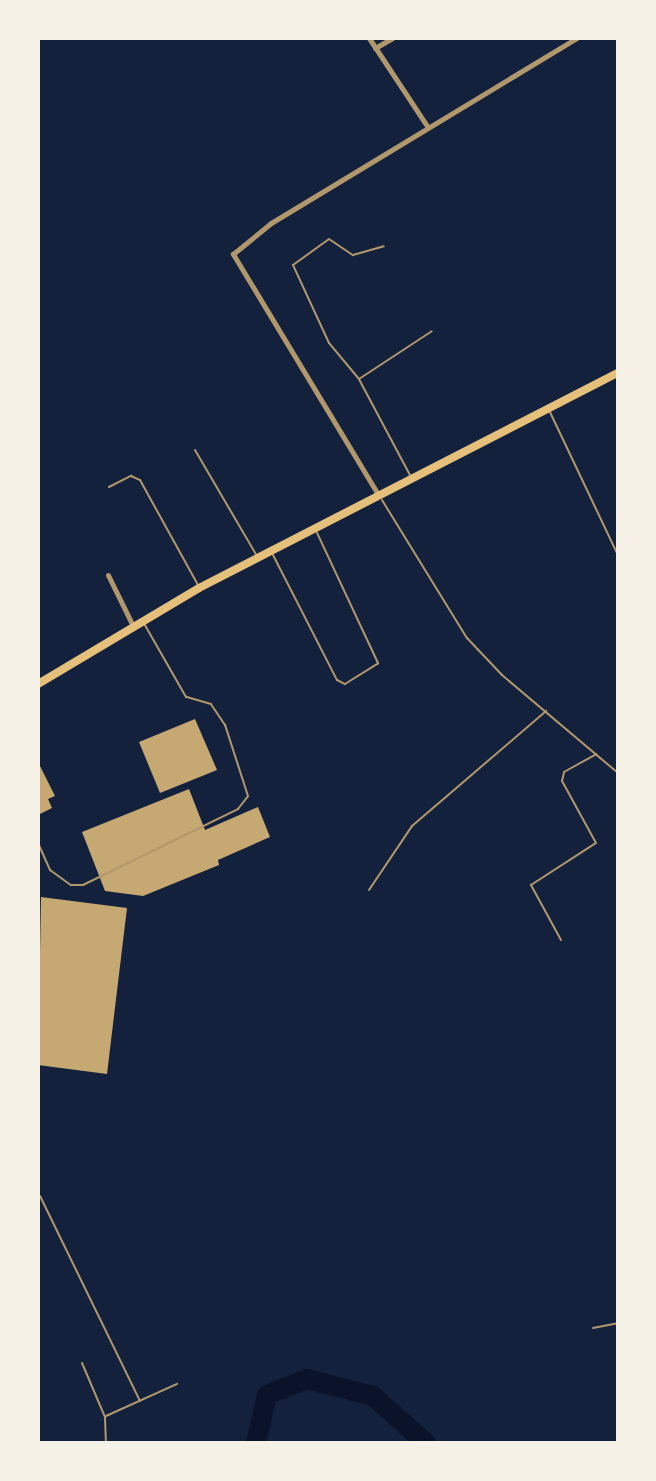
<!DOCTYPE html>
<style>
body{margin:0}
#map{position:relative;width:656px;height:1481px;overflow:hidden;background:#14213d;font-family:Manrope,sans-serif}
div>[style]{position:absolute}
.river>*{height:20px;margin:-10px;padding:0 10px;transform-origin:10px;border-radius:10px;background:#0b132b}
.building>*{inset:0;background:#c6a872}
.service>*{height:2px;margin:-1px;padding:0 1px;transform-origin:1px;border-radius:1px;background:#b1986c}
.minor>*{height:5px;margin:-2.5px;padding:0 2.5px;transform-origin:2.5px;border-radius:2.5px;background:#b1986c}
.primary>*{height:8px;margin:-4px;padding:0 4px;transform-origin:4px;border-radius:4px;background:#e5c07b}
span{translate:-50% -50%;white-space:nowrap;text-align:center;line-height:1.15;-webkit-text-stroke:6px #f6f1e7;paint-order:stroke}
.frame{position:absolute;inset:0;border:40px solid #f6f1e7;pointer-events:none}
</style>
<div id="map">
<div class="river">
<div style="left:256px;top:1443px;width:49px;rotate:-77.1deg"></div>
<div style="left:267px;top:1395px;width:43px;rotate:-21.8deg"></div>
<div style="left:307px;top:1379px;width:68px;rotate:14.4deg"></div>
<div style="left:373px;top:1396px;width:71px;rotate:41.6deg"></div>
</div>
<div class="building">
<div style="clip-path:polygon(195px 719px,217px 770px,160px 793px,139px 742px)"></div>
<div style="clip-path:polygon(38px 762px,55px 796px,48px 799px,52px 808px,38px 815px)"></div>
<div style="clip-path:polygon(189px 789px,205px 830px,258px 807px,270px 837px,218px 860px,219px 865px,143px 896px,105px 891px,82px 832px)"></div>
<div style="clip-path:polygon(41px 897px,127px 908px,107px 1074px,38px 1065px)"></div>
</div>
<div class="service">
<div style="left:359px;top:379px;width:47px;rotate:-129.8deg"></div>
<div style="left:329px;top:343px;width:86px;rotate:-114.8deg"></div>
<div style="left:293px;top:265px;width:44px;rotate:-35.8deg"></div>
<div style="left:329px;top:239px;width:29px;rotate:34deg"></div>
<div style="left:353px;top:255px;width:32px;rotate:-16deg"></div>
<div style="left:549px;top:410px;width:161px;rotate:64.6deg"></div>
<div style="left:195px;top:450px;width:123px;rotate:59.7deg"></div>
<div style="left:411px;top:477px;width:111px;rotate:-118deg"></div>
<div style="left:359px;top:379px;width:87px;rotate:-33.3deg"></div>
<div style="left:109px;top:487px;width:25px;rotate:-27deg"></div>
<div style="left:131px;top:476px;width:10px;rotate:24deg"></div>
<div style="left:140px;top:480px;width:120px;rotate:61.1deg"></div>
<div style="left:382px;top:500px;width:162px;rotate:58.4deg"></div>
<div style="left:467px;top:638px;width:51px;rotate:46.6deg"></div>
<div style="left:502px;top:675px;width:152px;rotate:40.2deg"></div>
<div style="left:273px;top:555px;width:140px;rotate:62.9deg"></div>
<div style="left:337px;top:680px;width:9px;rotate:27deg"></div>
<div style="left:345px;top:684px;width:39px;rotate:-32deg"></div>
<div style="left:378px;top:663px;width:144px;rotate:-115.1deg"></div>
<div style="left:38px;top:843px;width:30px;rotate:66deg"></div>
<div style="left:50px;top:870px;width:26px;rotate:36deg"></div>
<div style="left:71px;top:885px;width:12px"></div>
<div style="left:83px;top:885px;width:173px;rotate:-26.1deg"></div>
<div style="left:238px;top:809px;width:16px;rotate:-52deg"></div>
<div style="left:248px;top:796px;width:75px;rotate:-107.9deg"></div>
<div style="left:225px;top:725px;width:25px;rotate:-124deg"></div>
<div style="left:211px;top:704px;width:26px;rotate:-164deg"></div>
<div style="left:186px;top:697px;width:83px;rotate:-119.7deg"></div>
<div style="left:369px;top:890px;width:77px;rotate:-56.1deg"></div>
<div style="left:412px;top:826px;width:177px;rotate:-40.6deg"></div>
<div style="left:561px;top:940px;width:63px;rotate:-118.6deg"></div>
<div style="left:531px;top:885px;width:77px;rotate:-32.9deg"></div>
<div style="left:596px;top:843px;width:71px;rotate:-118.7deg"></div>
<div style="left:562px;top:781px;width:9px;rotate:-77deg"></div>
<div style="left:564px;top:772px;width:37px;rotate:-29deg"></div>
<div style="left:40px;top:1196px;width:228px;rotate:64deg"></div>
<div style="left:593px;top:1328px;width:25px;rotate:-11deg"></div>
<div style="left:82px;top:1363px;width:59px;rotate:66.9deg"></div>
<div style="left:105px;top:1417px;width:26px;rotate:88deg"></div>
<div style="left:617px;top:1371px;width:1px"></div>
<div style="left:106px;top:1416px;width:78px;rotate:-24.3deg"></div>
</div>
<div class="minor">
<div style="left:369px;top:38px;width:105px;rotate:56.6deg"></div>
<div style="left:375px;top:48px;width:20px;rotate:-30deg"></div>
<div style="left:379px;top:496px;width:283px;rotate:-121.1deg"></div>
<div style="left:233px;top:254px;width:49px;rotate:-39.2deg"></div>
<div style="left:271px;top:223px;width:358px;rotate:-31.2deg"></div>
<div style="left:108px;top:575px;width:57px;rotate:63.9deg"></div>
</div>
<div class="primary">
<div style="left:38px;top:684px;width:187px;rotate:-30.8deg"></div>
<div style="left:199px;top:588px;width:471px;rotate:-27.2deg"></div>
</div>
<div class="frame"></div>
</div>
